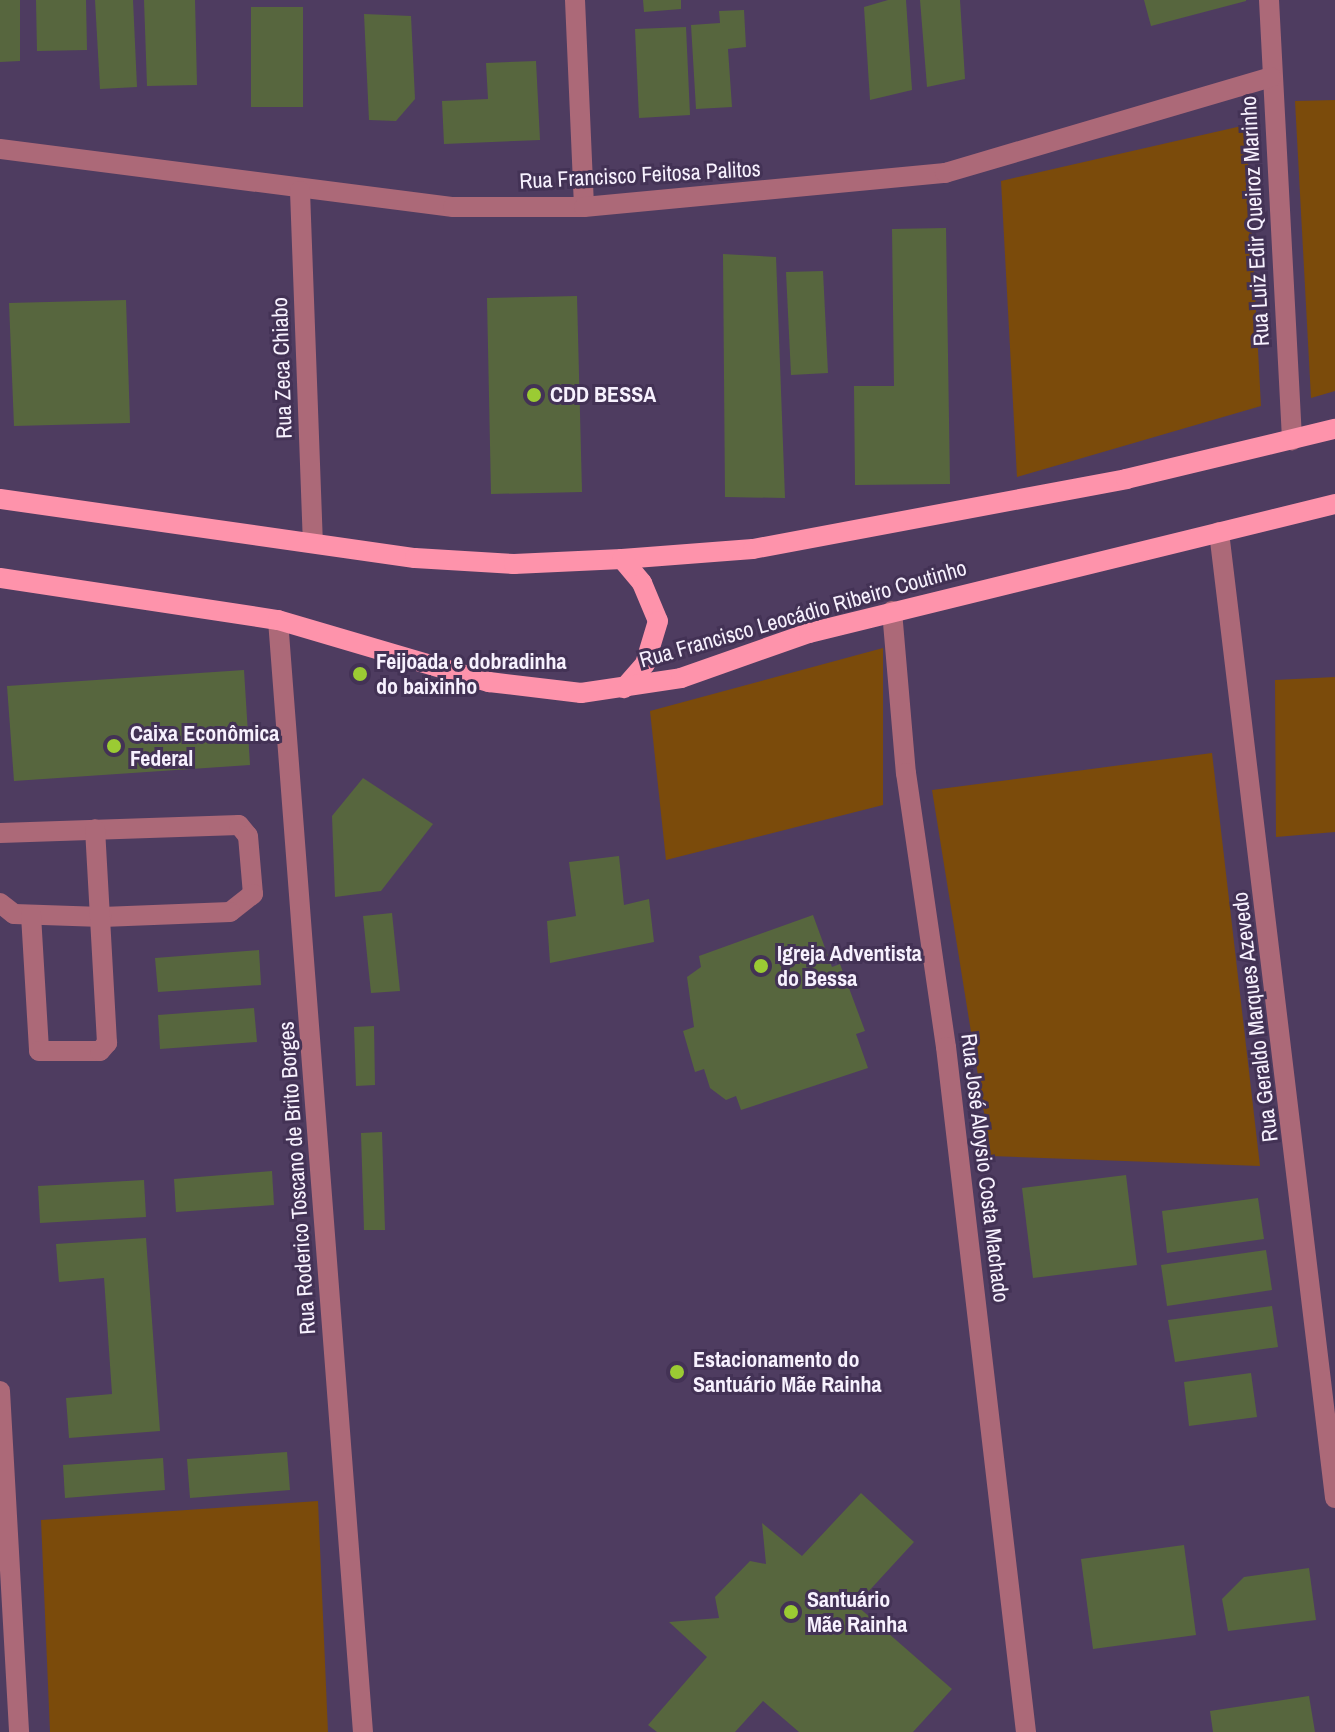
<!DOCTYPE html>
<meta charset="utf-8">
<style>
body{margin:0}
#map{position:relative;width:1335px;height:1732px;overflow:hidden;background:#4e3c60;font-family:"Archivo Narrow",sans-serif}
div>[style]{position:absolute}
.green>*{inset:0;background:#7b4b0b}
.building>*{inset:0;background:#57663e}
.minor>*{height:20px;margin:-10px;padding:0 10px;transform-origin:10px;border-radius:10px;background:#ac6978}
.major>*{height:20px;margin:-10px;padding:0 10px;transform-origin:10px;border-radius:10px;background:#fe93ab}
.dots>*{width:22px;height:22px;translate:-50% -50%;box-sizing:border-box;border:4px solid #433255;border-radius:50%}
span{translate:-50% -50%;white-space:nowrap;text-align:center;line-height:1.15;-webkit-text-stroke:6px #433255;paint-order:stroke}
.street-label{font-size:22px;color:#f7f1fe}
.poi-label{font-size:22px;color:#f7f1fe;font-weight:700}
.left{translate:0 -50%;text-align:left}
</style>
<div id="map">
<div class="green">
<div style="clip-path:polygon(1335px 100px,1335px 391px,1311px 398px,1295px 101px)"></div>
<div style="clip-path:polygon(1246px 125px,1261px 406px,1017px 477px,1001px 181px)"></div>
<div style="clip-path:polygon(883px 648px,883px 805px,666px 860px,650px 711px)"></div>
<div style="clip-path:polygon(1335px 677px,1335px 832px,1276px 837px,1275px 680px)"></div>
<div style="clip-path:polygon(1212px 753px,1260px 1166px,991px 1156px,932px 790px)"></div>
<div style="clip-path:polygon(318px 1501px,328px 1732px,50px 1732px,41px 1520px)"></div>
</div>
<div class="building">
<div style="clip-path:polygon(0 0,20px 0,20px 61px,0 62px)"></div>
<div style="clip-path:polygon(36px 0,86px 0,87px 50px,37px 51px)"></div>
<div style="clip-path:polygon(95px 0,133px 0,137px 87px,100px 89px)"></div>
<div style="clip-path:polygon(144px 0,195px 0,197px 85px,147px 86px)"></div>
<div style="clip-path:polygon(643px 0,681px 0,681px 9px,644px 12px)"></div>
<div style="clip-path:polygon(888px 0,906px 0,912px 90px,870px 100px,864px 7px)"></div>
<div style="clip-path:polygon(920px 0,960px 0,965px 79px,927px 87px)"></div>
<div style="clip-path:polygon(1144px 0,1246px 0,1246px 1px,1151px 26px)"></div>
<div style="clip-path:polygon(251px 7px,303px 7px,303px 107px,251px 107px)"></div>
<div style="clip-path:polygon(744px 10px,746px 47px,728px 49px,732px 107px,696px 109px,691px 25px,720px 23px,719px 11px)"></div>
<div style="clip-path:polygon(364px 14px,411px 16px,415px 99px,396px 121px,369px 120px)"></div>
<div style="clip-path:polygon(686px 27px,690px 115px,639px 118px,635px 29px)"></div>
<div style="clip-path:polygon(536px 61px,540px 140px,444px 144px,442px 101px,488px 99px,486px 63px)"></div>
<div style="clip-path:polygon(946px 228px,950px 484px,855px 485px,854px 386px,894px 386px,892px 229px)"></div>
<div style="clip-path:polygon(723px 254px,776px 257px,785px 498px,725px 497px)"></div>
<div style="clip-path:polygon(823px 271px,828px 373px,791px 375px,786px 272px)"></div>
<div style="clip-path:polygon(577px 296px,582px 492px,491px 494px,487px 298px)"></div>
<div style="clip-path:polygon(126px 300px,130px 423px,14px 426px,9px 303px)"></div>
<div style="clip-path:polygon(244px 670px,250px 765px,14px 781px,7px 686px)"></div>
<div style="clip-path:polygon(363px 778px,433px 824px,381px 891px,335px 897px,332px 816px)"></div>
<div style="clip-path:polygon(619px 856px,624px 905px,649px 899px,654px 942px,550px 963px,547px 921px,576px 916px,569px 862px)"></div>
<div style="clip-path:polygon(392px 913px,400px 991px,371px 993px,363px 916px)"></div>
<div style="clip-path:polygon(813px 915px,832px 967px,840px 964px,865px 1031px,856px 1034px,868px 1068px,741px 1110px,736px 1096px,726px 1100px,710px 1088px,704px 1069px,695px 1072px,683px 1031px,694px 1027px,687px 977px,701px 967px,699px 956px)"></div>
<div style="clip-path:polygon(259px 950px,261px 985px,158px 992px,155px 958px)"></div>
<div style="clip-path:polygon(254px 1008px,257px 1042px,160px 1049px,158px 1015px)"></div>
<div style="clip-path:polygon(374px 1026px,375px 1085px,356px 1086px,354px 1027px)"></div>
<div style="clip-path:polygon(382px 1132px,385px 1230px,364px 1230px,361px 1133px)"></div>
<div style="clip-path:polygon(272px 1171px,274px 1205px,176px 1212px,174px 1179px)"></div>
<div style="clip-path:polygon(1126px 1175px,1137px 1265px,1033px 1278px,1022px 1188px)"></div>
<div style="clip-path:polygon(144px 1180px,146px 1217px,40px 1223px,38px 1186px)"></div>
<div style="clip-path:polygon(1258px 1198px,1264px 1239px,1167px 1253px,1162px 1211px)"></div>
<div style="clip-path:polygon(146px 1238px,160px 1431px,69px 1438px,66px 1398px,112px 1394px,104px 1278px,59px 1282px,56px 1244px)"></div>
<div style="clip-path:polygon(1266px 1250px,1272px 1290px,1167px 1306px,1161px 1265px)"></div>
<div style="clip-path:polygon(1272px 1306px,1278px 1347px,1175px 1362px,1168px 1320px)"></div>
<div style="clip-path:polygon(1251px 1373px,1257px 1417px,1189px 1426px,1184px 1382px)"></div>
<div style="clip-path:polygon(287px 1452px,290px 1490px,190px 1498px,187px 1459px)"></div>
<div style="clip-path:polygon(163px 1458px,165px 1490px,65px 1498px,63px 1465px)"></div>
<div style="clip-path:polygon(861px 1493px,914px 1542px,856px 1605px,952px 1689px,913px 1732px,799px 1732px,763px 1701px,735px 1732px,657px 1732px,648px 1725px,707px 1657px,669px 1622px,719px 1618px,715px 1597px,750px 1561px,766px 1564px,762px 1523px,802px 1556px)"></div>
<div style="clip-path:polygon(1184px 1545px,1196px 1635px,1093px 1649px,1081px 1559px)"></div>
<div style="clip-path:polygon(1309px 1568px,1316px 1620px,1228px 1631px,1222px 1599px,1244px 1577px)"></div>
<div style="clip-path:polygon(1309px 1696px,1315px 1732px,1213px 1732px,1210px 1711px)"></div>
</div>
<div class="minor">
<div style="left:575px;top:0;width:207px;rotate:87.5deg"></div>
<div style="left:1269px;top:0;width:441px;rotate:87deg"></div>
<div style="left:0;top:149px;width:457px;rotate:7.3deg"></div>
<div style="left:453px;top:207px;width:131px"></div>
<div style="left:584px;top:207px;width:363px;rotate:-5.4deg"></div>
<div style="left:945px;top:173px;width:340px;rotate:-16.4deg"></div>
<div style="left:300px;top:191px;width:352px;rotate:87.9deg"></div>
<div style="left:1219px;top:532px;width:973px;rotate:83.15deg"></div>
<div style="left:892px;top:611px;width:163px;rotate:85.1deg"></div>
<div style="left:906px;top:773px;width:277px;rotate:81.7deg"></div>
<div style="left:946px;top:1047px;width:690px;rotate:83.34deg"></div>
<div style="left:278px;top:620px;width:1115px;rotate:85.63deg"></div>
<div style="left:0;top:833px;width:239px;rotate:-1.9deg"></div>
<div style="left:239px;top:825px;width:14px;rotate:51deg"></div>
<div style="left:248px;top:836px;width:58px;rotate:85.1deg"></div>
<div style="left:253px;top:894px;width:29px;rotate:142deg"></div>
<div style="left:230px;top:912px;width:128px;rotate:177.8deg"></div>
<div style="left:102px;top:917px;width:88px;rotate:-178deg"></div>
<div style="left:14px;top:914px;width:18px;rotate:-142deg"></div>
<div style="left:31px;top:915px;width:136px;rotate:86.6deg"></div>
<div style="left:39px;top:1051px;width:61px"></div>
<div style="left:100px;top:1051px;width:11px;rotate:-49deg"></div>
<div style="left:107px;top:1043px;width:214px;rotate:-93.2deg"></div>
<div style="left:0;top:1391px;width:342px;rotate:86.8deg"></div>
</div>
<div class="major">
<div style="left:0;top:499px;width:419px;rotate:8.1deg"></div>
<div style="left:415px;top:558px;width:99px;rotate:3.5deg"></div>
<div style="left:514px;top:564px;width:108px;rotate:-2.7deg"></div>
<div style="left:622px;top:559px;width:131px;rotate:-4.4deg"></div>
<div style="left:753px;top:549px;width:380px;rotate:-10.6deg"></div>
<div style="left:1126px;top:479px;width:215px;rotate:-13.5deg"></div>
<div style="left:622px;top:559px;width:31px;rotate:50deg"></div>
<div style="left:642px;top:583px;width:41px;rotate:67.2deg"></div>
<div style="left:658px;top:621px;width:45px;rotate:106.8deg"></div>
<div style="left:645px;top:664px;width:32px;rotate:131deg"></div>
<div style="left:0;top:578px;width:281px;rotate:8.6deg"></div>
<div style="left:278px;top:620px;width:220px;rotate:16.4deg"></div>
<div style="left:489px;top:682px;width:93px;rotate:6.8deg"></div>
<div style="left:581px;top:693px;width:101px;rotate:-8.5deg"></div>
<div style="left:681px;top:678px;width:136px;rotate:-19.4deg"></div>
<div style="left:809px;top:633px;width:542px;rotate:-13.78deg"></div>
</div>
<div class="dots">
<div style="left:534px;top:395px;background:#9bcb33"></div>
<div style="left:360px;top:674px;background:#9bcb33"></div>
<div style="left:114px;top:746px;background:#9bcb33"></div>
<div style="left:761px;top:966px;background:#9bcb33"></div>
<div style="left:677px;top:1372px;background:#9bcb33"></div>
<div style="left:791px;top:1612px;background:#9bcb33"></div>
</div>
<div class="street-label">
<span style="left:640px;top:175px;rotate:-3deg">Rua Francisco Feitosa Palitos</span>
<span style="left:1255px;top:221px;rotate:-93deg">Rua Luiz Edir Queiroz Marinho</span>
<span style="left:282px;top:368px;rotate:-92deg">Rua Zeca Chiabo</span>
<span style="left:803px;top:614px;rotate:-16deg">Rua Francisco Leocádio Ribeiro Coutinho</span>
<span style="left:1255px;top:1017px;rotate:-97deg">Rua Geraldo Marques Azevedo</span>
<span style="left:985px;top:1168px;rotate:83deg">Rua José Aloysio Costa Machado</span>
<span style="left:297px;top:1178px;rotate:-94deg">Rua Roderico Toscano de Brito Borges</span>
</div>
<div class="poi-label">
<span class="left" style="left:550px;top:395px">CDD BESSA</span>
<span class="left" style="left:376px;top:674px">Feijoada e dobradinha<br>do baixinho</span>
<span class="left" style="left:130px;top:746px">Caixa Econômica<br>Federal</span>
<span class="left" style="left:777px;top:966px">Igreja Adventista<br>do Bessa</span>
<span class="left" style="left:693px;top:1372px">Estacionamento do<br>Santuário Mãe Rainha</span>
<span class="left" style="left:807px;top:1612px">Santuário<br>Mãe Rainha</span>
</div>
</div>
